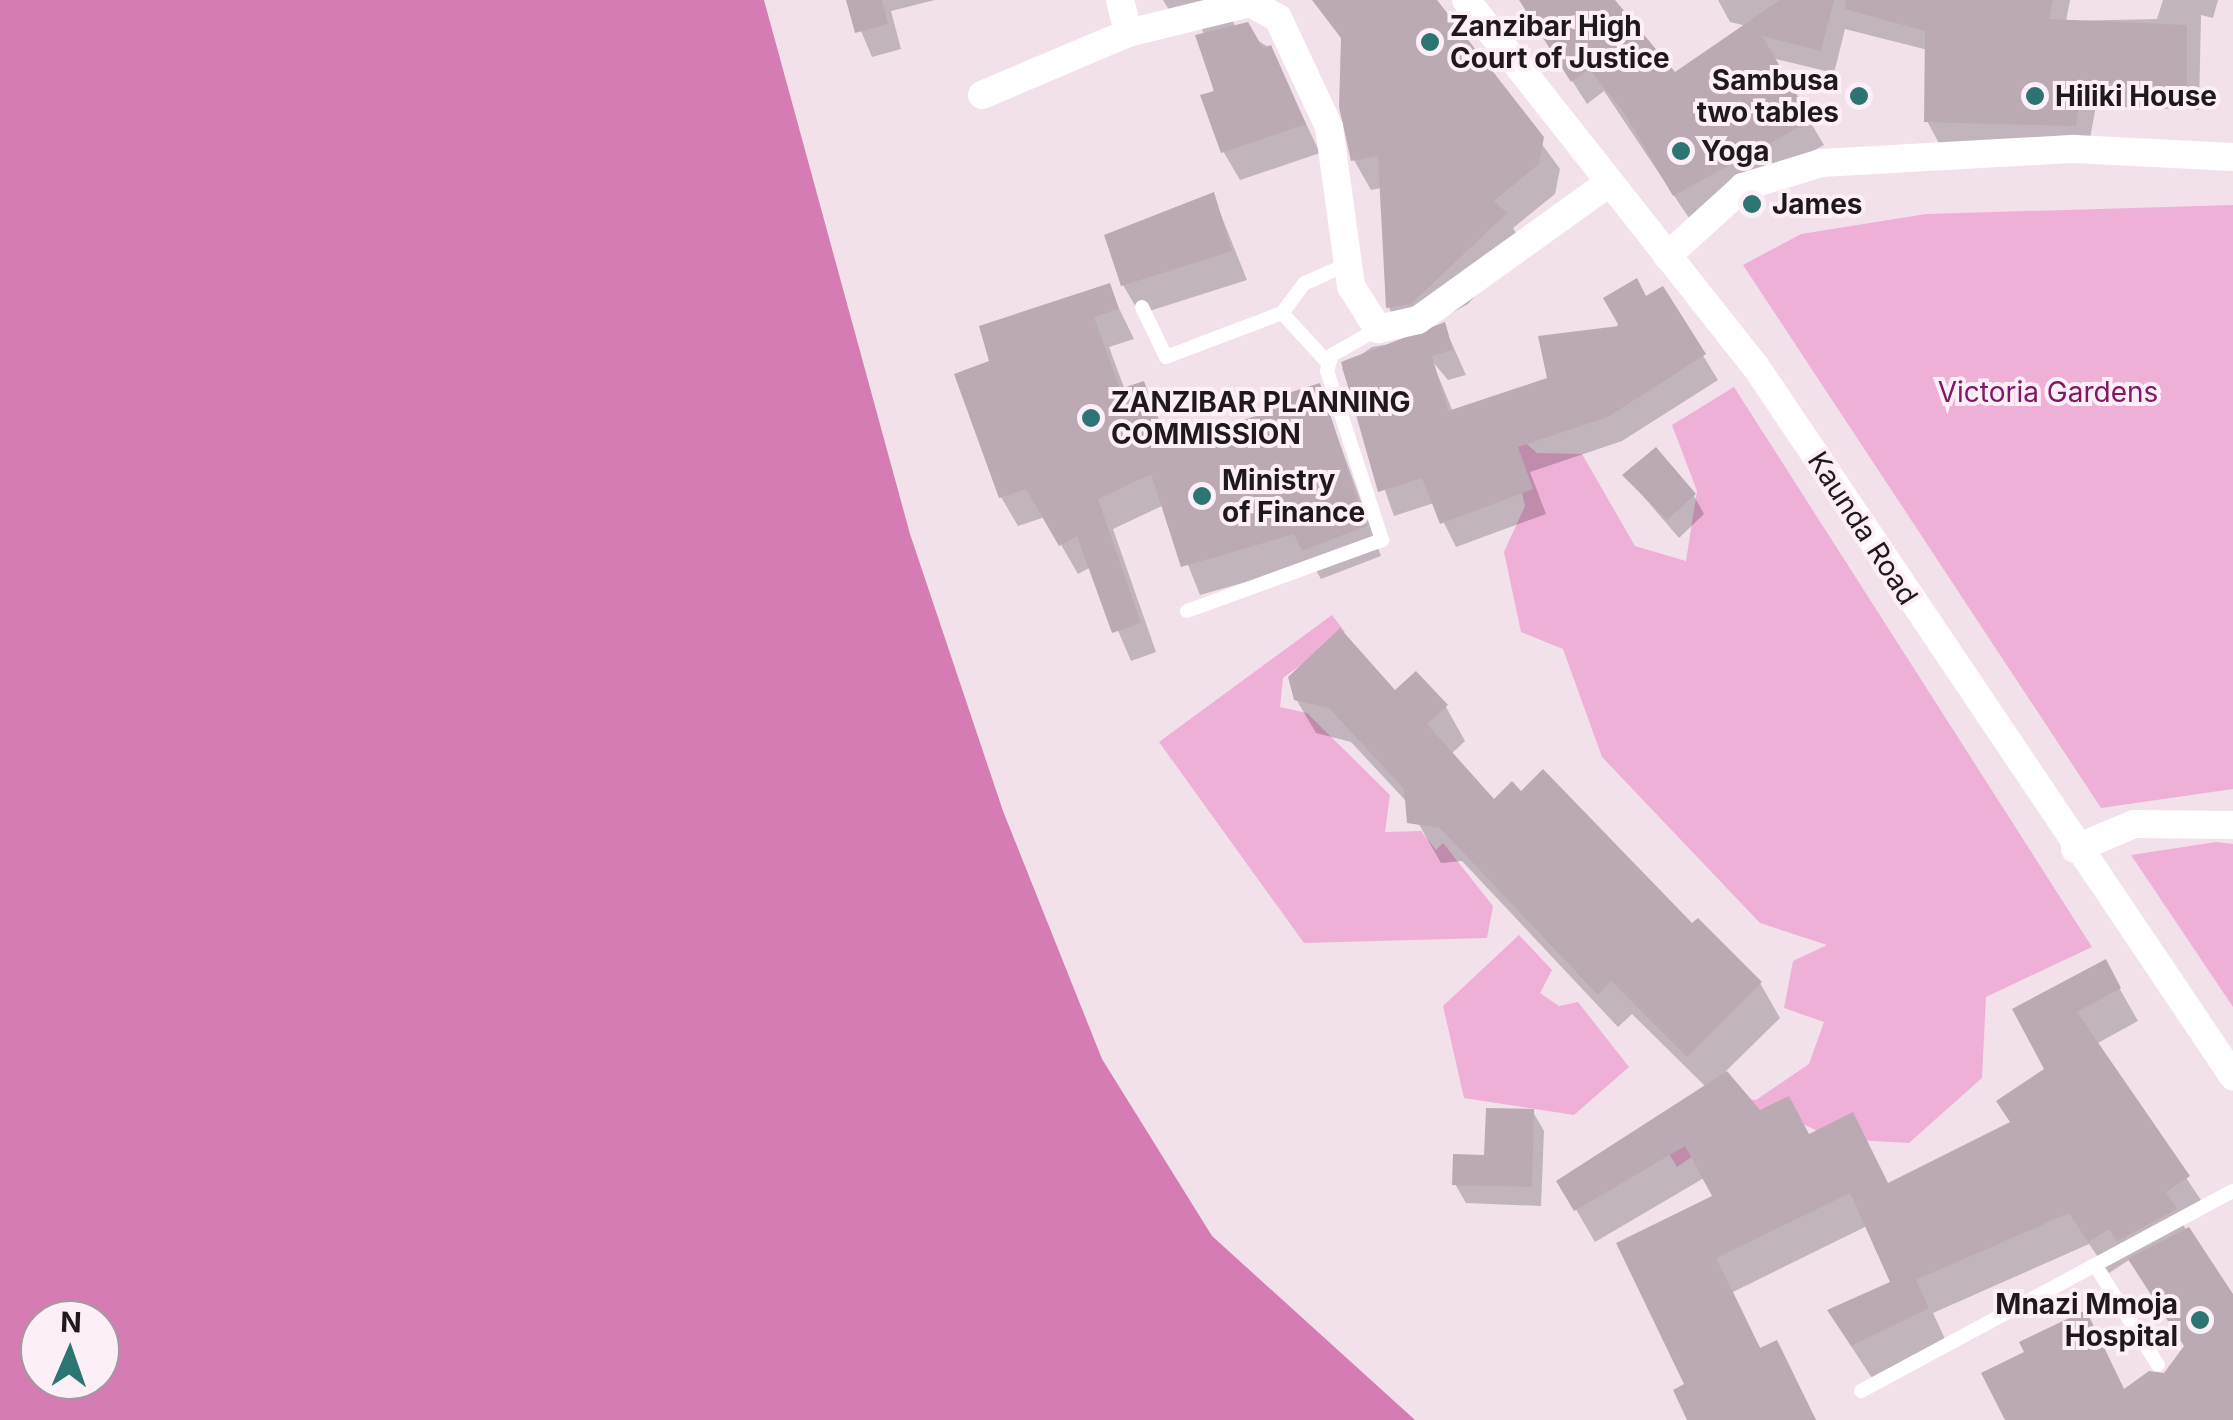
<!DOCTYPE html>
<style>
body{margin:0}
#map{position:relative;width:2233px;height:1420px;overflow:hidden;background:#f2e1eb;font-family:Inter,sans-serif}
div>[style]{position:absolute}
.green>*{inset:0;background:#efb0d7}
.water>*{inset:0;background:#d57cb5}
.shadow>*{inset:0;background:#0003}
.building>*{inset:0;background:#bbaab4}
.lane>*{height:14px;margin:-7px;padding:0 7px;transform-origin:7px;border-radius:7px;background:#fff}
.street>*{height:28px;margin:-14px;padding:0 14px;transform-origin:14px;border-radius:14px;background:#fff}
.dots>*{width:28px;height:28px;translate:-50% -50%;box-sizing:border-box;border:5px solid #fdeff7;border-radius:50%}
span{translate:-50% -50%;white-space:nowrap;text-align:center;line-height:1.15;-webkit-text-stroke:8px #fdeff7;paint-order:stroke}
.poi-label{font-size:28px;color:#1f191c;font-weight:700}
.left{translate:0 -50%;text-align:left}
.right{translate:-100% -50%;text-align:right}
.park-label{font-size:28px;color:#821865}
.street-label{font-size:28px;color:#1f191c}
.north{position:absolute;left:20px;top:1300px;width:100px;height:100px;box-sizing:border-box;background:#fdeff7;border:2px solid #a4999f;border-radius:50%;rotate:2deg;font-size:28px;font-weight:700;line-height:40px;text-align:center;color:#1f191c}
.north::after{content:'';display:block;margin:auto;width:35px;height:45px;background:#2c7573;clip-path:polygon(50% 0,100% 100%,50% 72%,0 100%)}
</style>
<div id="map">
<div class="green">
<div style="clip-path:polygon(2233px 205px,2233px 789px,2101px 808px,1743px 265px,1801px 234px,1926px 214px)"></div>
<div style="clip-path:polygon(1734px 387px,2092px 947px,1986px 997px,1982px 1078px,1909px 1143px,1835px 1139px,1792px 1119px,1727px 1133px,1677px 1167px,1666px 1149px,1716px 1095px,1756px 1100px,1809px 1064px,1824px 1022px,1784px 1008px,1793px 961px,1827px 945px,1760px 923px,1602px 757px,1563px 649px,1521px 632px,1504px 552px,1525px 506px,1508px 428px,1537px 453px,1582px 454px,1635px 546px,1686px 561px,1697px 491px,1672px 425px)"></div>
<div style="clip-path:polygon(1332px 615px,1345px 632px,1283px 678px,1280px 707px,1307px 713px,1390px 795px,1385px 832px,1421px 831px,1436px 850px,1443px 843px,1493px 906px,1487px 938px,1304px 943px,1159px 742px)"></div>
<div style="clip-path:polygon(2216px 842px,2233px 844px,2233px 1007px,2131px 855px)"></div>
<div style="clip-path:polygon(1519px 935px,1552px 970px,1540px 993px,1559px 1006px,1578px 1002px,1629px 1067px,1574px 1115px,1464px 1098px,1443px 1006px)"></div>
</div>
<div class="water">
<div style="clip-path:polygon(evenodd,0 0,764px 0,910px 534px,1003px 811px,1102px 1059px,1212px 1236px,1415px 1420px,0 1420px,0 0,40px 1320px,100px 1320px,100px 1380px,40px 1380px,40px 1320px)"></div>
</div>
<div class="shadow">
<div style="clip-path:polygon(848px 0,935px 0,891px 11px,901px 49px,872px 57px)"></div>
<div style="clip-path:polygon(1163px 0,1227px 0,1235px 27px,1270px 48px,1320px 153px,1240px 180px,1223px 151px,1205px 35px,1194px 16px,1176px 21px)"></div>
<div style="clip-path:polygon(1324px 0,1437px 0,1560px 169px,1555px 194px,1513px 228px,1522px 244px,1468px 304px,1405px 338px,1389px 308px,1382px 188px,1371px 190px,1354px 160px,1344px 45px)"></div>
<div style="clip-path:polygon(1545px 0,1612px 0,1675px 76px,1747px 26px,1730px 22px,1718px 0,2070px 0,2066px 21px,2157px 19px,2163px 0,2218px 0,2213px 18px,2201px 15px,2199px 110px,2096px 106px,2088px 149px,1940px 145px,1927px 121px,1928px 50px,1845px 29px,1834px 73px,1772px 58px,1824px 145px,1689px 218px,1604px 91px,1587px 104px,1540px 30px)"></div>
<div style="clip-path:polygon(1213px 195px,1247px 280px,1140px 314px,1123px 285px)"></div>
<div style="clip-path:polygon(1108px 286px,1134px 339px,1109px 347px,1125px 390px,1143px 384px,1171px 445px,1275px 413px,1319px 386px,1381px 556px,1321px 579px,1312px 563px,1200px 595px,1164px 505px,1113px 529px,1156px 652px,1131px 661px,1091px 567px,1078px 574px,1045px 517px,1018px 526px,1001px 497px,993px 363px)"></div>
<div style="clip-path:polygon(1662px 289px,1718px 380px,1622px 441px,1530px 472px,1546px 514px,1456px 547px,1434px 503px,1394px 516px,1342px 368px,1372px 347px,1423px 339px,1444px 326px,1466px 375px,1448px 380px,1432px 361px,1453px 412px,1550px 380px)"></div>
<div style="clip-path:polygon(1625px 475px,1694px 496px,1704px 514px,1679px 538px)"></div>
<div style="clip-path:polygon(1395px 693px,1446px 707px,1465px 741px,1450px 755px,1494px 803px,1691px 927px,1760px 983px,1780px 1018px,1725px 1072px,1759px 1113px,1809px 1136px,1852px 1115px,1889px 1185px,2012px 1124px,2048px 1070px,2015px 1010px,2105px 963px,2138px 1021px,2096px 1044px,2207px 1209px,2183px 1225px,2233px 1299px,2233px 1420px,2005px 1420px,2103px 1346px,2125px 1391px,2166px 1376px,2186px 1348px,2129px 1260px,2109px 1273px,2089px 1244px,1933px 1313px,1946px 1341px,1872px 1378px,1849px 1343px,1893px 1283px,1867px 1226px,1733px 1292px,1761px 1350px,1776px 1343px,1816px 1420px,1690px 1420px,1715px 1198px,1704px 1178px,1595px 1242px,1560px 1182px,1706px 1087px,1632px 1014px,1618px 1027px,1462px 861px,1441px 863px,1405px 800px,1351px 742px,1316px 733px,1296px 699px)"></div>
<div style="clip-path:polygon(1533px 1112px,1544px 1131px,1541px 1206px,1466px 1203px,1455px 1184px)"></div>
</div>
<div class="building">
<div style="clip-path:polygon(846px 0,882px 0,888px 24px,855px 33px)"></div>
<div style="clip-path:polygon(1312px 0,1437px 0,1544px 137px,1539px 164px,1494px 201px,1507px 213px,1411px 304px,1386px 308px,1378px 156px,1351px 161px,1339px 107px,1341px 38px)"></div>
<div style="clip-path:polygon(1519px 0,1615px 0,1675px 72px,1780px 0,1834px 0,1821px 51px,1762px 36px,1812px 120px,1673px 196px,1625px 114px,1589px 69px,1571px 82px)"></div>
<div style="clip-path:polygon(1846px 0,2053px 0,2049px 19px,2187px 25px,2187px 87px,2083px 83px,2076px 126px,1924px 122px,1925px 31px,1845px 9px)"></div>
<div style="clip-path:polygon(1248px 22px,1263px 48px,1271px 45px,1306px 124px,1221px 153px,1200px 95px,1214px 91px,1195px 35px)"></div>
<div style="clip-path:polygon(1214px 192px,1232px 251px,1121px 286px,1104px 235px)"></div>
<div style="clip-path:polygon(1637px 278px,1646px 296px,1663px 286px,1706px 354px,1608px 417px,1518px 447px,1533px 489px,1440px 524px,1422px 478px,1378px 492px,1341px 362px,1445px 322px,1453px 350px,1432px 356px,1448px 411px,1547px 378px,1538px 336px,1619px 326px,1603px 298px)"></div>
<div style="clip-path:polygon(1110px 283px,1119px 309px,1094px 317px,1120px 389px,1144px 381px,1166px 444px,1272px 411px,1269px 399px,1320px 383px,1366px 526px,1302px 551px,1294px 534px,1181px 567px,1151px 474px,1098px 499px,1141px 623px,1112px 633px,1077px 536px,1059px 546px,1026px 489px,999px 498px,954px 374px,989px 361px,979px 326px)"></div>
<div style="clip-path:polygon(1656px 447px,1696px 494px,1667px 520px,1622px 475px)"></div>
<div style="clip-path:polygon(1340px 628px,1395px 690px,1416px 671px,1448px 705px,1427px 724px,1494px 799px,1512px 781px,1521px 791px,1543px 769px,1692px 923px,1698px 918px,1762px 982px,1687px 1057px,1611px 981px,1598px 995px,1440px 828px,1407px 823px,1404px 789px,1329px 708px,1294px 700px,1288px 677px)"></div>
<div style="clip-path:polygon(2106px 959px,2121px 988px,2077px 1012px,2190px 1176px,2166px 1192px,2177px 1209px,2117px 1241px,2109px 1229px,2088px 1242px,2069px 1213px,1916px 1280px,1929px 1308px,1851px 1346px,1827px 1310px,1890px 1282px,1850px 1193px,1716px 1258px,1760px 1348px,1777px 1340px,1816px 1420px,1687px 1420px,1673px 1390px,1684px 1384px,1616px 1243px,1712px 1196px,1685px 1146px,1574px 1211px,1556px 1181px,1727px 1071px,1760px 1110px,1789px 1096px,1809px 1134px,1853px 1112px,1888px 1183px,2010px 1122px,1996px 1101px,2044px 1069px,2012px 1009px)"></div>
<div style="clip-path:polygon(1486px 1108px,1534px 1109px,1532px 1187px,1452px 1185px,1453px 1154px,1484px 1155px)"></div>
<div style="clip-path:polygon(2189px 1227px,2233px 1294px,2233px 1420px,2005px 1420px,1981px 1373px,2024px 1352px,2019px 1342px,2086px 1310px,2124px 1389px,2149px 1371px,2164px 1373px,2184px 1346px,2128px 1259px)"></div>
</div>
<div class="lane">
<div style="left:1142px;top:307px;width:55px;rotate:64.4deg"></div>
<div style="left:1166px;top:357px;width:124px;rotate:-20.8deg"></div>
<div style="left:1282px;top:313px;width:68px;rotate:47.4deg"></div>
<div style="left:1282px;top:313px;width:38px;rotate:-53deg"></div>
<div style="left:1305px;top:283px;width:47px;rotate:-23.8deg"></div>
<div style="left:1187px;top:611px;width:208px;rotate:-20deg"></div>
<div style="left:1382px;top:540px;width:178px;rotate:-108deg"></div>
<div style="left:1327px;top:371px;width:17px;rotate:-73deg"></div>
<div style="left:1332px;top:355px;width:53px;rotate:-29.5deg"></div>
<div style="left:2095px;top:1265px;width:118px;rotate:57.8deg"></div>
<div style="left:1861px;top:1391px;width:422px;rotate:-28.3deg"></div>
</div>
<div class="street">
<div style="left:1120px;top:0;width:34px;rotate:76deg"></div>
<div style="left:1128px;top:33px;width:126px;rotate:-13.8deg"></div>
<div style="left:1250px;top:3px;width:32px;rotate:28deg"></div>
<div style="left:1278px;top:18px;width:120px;rotate:64.9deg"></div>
<div style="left:1329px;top:127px;width:161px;rotate:82.1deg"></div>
<div style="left:1351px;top:286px;width:51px;rotate:57.9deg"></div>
<div style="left:1378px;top:329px;width:41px;rotate:-12.7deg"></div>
<div style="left:1418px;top:320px;width:236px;rotate:-35.7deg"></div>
<div style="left:1466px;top:0;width:468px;rotate:51.7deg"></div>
<div style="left:1756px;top:367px;width:855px;rotate:56.07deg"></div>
<div style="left:982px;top:95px;width:159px;rotate:-23deg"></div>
<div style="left:1667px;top:256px;width:103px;rotate:-42.2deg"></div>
<div style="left:1743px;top:187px;width:82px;rotate:-17.1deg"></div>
<div style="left:1821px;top:163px;width:254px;rotate:-3.2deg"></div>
<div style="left:2075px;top:149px;width:158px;rotate:2.9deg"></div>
<div style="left:2075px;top:849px;width:64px;rotate:-23deg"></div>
<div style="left:2134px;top:824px;width:99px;rotate:0.6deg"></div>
</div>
<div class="dots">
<div style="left:1430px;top:42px;background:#2c7573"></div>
<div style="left:1859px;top:96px;background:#2c7573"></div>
<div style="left:2035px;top:96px;background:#2c7573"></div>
<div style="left:1681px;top:151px;background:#2c7573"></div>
<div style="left:1752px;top:204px;background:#2c7573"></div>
<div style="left:1091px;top:418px;background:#2c7573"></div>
<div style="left:1202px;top:496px;background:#2c7573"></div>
<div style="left:2200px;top:1320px;background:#2c7573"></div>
</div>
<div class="poi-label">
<span class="left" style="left:1450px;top:42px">Zanzibar High<br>Court of Justice</span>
<span class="right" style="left:1839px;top:96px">Sambusa<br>two tables</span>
<span class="left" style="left:2055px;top:96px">Hiliki House</span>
<span class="left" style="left:1701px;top:151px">Yoga</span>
<span class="left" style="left:1772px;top:204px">James</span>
<span class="left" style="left:1111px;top:418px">ZANZIBAR PLANNING<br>COMMISSION</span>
<span class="left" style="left:1222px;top:496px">Ministry<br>of Finance</span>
<span class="right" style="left:2178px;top:1320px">Mnazi Mmoja<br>Hospital</span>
</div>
<div class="park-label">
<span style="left:2048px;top:392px">Victoria Gardens</span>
</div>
<div class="street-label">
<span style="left:1863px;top:528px;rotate:57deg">Kaunda Road</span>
</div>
<div class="north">N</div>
</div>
